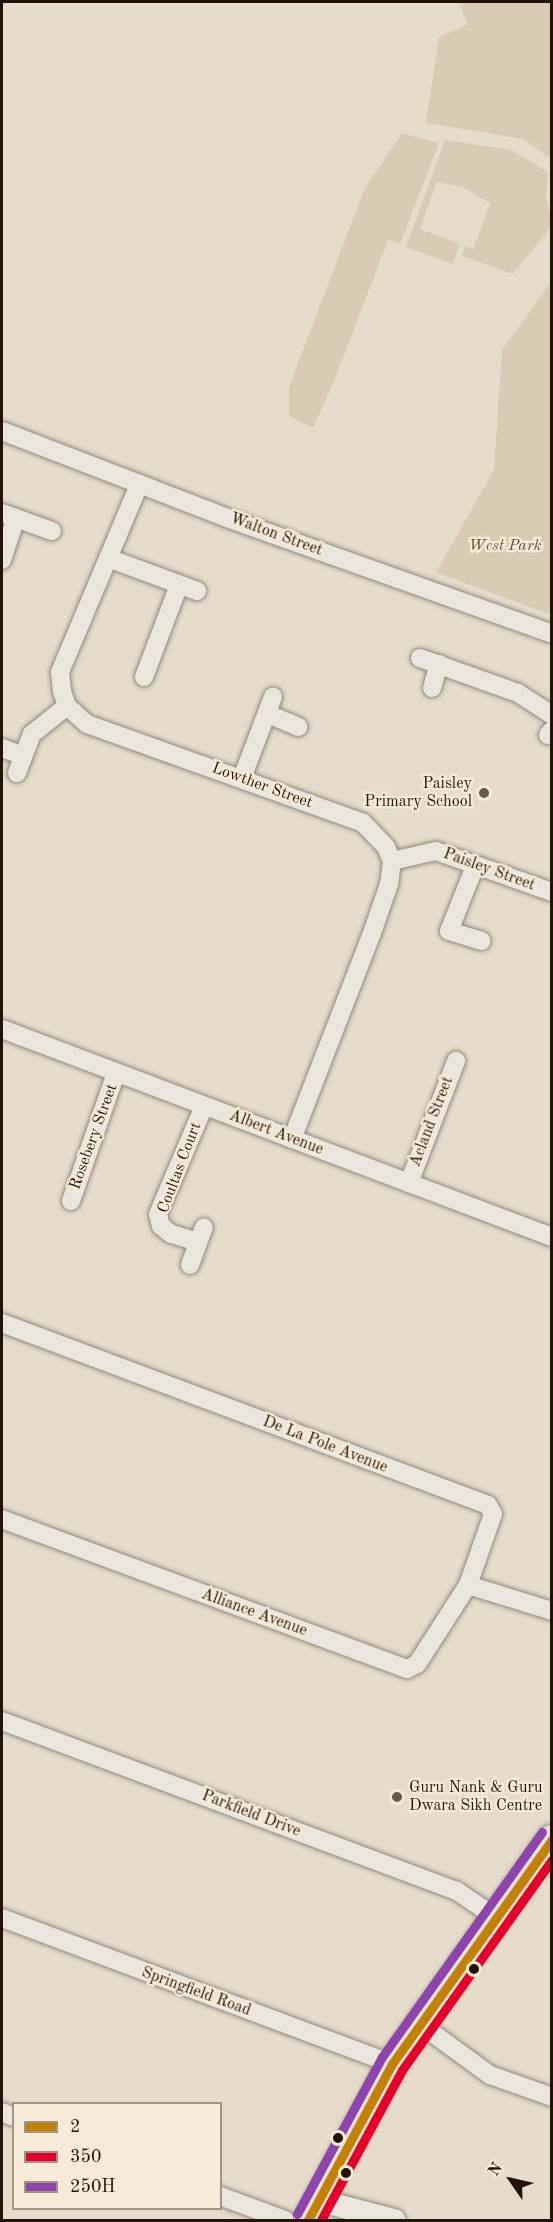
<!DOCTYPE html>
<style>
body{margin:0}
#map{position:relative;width:553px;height:2222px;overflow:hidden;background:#e5dccb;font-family:"Old Standard TT",serif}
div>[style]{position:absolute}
.green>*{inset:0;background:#d8cbb4}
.roads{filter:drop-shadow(0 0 2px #908a7f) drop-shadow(0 0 2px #908a7f)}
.minor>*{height:18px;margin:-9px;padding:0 9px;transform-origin:9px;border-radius:9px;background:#eae5dd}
.tertiary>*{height:22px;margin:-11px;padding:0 11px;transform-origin:11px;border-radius:11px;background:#eae5dd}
.primary>*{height:28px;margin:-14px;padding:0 14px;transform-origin:14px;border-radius:14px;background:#e7e1d7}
.bus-1>*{height:9px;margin:-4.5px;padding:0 4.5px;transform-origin:4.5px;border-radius:4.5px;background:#c28102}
.bus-2>*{height:9px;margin:-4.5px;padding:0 4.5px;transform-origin:4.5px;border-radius:4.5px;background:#e4002b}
.bus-3>*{height:9px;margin:-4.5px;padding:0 4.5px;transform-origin:4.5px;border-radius:4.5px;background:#8e44ad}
.dots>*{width:16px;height:16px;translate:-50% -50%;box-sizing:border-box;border:3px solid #f5ebd6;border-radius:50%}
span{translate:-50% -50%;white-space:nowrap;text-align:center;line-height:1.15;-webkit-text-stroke:4.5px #f5ebd6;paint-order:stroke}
.street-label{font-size:16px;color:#231207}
.park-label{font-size:16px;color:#5e4e3d;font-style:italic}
.poi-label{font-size:16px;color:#231207}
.right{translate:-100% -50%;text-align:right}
.left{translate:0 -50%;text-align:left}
.frame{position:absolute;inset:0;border:3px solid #231207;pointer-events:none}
.legend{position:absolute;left:12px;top:2102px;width:210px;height:108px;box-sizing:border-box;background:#f5ebd6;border:2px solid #a19483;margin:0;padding:8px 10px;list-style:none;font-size:18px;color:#231207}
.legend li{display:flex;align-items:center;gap:12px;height:30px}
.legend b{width:30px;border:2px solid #a19483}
.north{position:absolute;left:481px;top:2150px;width:60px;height:60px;-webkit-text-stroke:4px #f5ebd6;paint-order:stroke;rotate:304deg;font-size:16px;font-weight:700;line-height:24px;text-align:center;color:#231207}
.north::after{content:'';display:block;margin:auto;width:21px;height:27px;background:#231207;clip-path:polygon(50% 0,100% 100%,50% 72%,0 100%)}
</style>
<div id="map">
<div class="green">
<div style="clip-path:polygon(459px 2px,551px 2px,551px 159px,523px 139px,426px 123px,439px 37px,468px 24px)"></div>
<div style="clip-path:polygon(402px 133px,439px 143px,400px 244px,388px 240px,334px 381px,313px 428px,289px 416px,289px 387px,364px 190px)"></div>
<div style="clip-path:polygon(445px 140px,511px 150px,548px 172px,546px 197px,551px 216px,551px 227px,513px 274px,462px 256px,465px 246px,473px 249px,490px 203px,462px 187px,437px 182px,420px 229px,460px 244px,453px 264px,406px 247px)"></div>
<div style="clip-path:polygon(551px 282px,551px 615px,436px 572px,494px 470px,502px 350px)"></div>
</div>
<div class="roads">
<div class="minor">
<div style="left:2px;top:431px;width:241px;rotate:21.1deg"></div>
<div style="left:227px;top:518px;width:345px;rotate:19.6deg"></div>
<div style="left:139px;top:485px;width:203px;rotate:112.9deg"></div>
<div style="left:60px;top:672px;width:19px;rotate:84deg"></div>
<div style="left:62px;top:691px;width:16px;rotate:72deg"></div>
<div style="left:67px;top:706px;width:27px;rotate:42deg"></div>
<div style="left:87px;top:724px;width:293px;rotate:19.7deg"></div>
<div style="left:363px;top:823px;width:33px;rotate:46deg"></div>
<div style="left:386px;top:847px;width:15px;rotate:67deg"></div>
<div style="left:392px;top:861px;width:23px;rotate:97deg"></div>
<div style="left:389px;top:884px;width:52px;rotate:109.1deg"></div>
<div style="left:372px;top:933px;width:221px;rotate:111.2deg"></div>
<div style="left:2px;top:513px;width:53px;rotate:19.8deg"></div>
<div style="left:108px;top:558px;width:95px;rotate:20.3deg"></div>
<div style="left:2px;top:560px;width:44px;rotate:-71.6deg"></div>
<div style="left:420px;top:658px;width:104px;rotate:19.7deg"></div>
<div style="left:518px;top:693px;width:40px;rotate:32.9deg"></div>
<div style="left:144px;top:677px;width:98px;rotate:-69.2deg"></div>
<div style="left:432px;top:688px;width:25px;rotate:-74deg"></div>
<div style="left:268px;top:714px;width:33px;rotate:23deg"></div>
<div style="left:548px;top:735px;width:6px;rotate:-51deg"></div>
<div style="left:2px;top:748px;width:23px;rotate:20deg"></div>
<div style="left:17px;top:773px;width:42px;rotate:-69deg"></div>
<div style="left:32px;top:734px;width:45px;rotate:-38.7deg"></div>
<div style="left:242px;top:778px;width:87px;rotate:-69.1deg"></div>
<div style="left:392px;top:861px;width:45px;rotate:-12.8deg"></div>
<div style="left:436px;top:851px;width:123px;rotate:19.5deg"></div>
<div style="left:475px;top:866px;width:70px;rotate:111.8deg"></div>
<div style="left:449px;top:931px;width:34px;rotate:17deg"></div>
<div style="left:2px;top:1029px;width:588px;rotate:20.72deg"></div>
<div style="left:409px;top:1183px;width:131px;rotate:-68.9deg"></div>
<div style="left:71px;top:1201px;width:136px;rotate:-70.6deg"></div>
<div style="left:198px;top:1242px;width:28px;rotate:-163deg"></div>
<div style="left:171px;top:1234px;width:13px;rotate:-141deg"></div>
<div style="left:161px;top:1226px;width:12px;rotate:-104deg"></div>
<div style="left:158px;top:1214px;width:117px;rotate:-66.9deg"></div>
<div style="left:190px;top:1265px;width:40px;rotate:-69.8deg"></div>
<div style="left:2px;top:1323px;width:519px;rotate:20.53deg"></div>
<div style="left:488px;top:1505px;width:10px;rotate:61deg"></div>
<div style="left:493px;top:1514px;width:75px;rotate:109.4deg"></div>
<div style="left:468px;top:1585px;width:94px;rotate:122.8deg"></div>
<div style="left:417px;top:1664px;width:11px;rotate:153deg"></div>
<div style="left:407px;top:1669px;width:432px;rotate:-159.7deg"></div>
<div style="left:468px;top:1585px;width:88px;rotate:17.2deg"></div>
<div style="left:2px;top:1721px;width:486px;rotate:20.5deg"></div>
<div style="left:457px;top:1891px;width:46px;rotate:34.4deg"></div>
<div style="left:2px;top:1918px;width:416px;rotate:20.5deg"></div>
<div style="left:420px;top:2024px;width:87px;rotate:36.1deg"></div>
<div style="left:490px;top:2075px;width:66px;rotate:19.5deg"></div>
<div style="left:2px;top:2112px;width:13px;rotate:23deg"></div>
<div style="left:220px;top:2196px;width:69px;rotate:20.3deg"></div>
</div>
<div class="tertiary">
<div style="left:317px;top:2200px;width:80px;rotate:14.6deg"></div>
</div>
<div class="primary">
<div style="left:308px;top:2220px;width:177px;rotate:-61.7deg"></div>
<div style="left:392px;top:2064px;width:276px;rotate:-54.6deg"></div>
</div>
</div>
<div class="bus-1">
<div style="left:308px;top:2220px;width:177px;rotate:-61.7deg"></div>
<div style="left:392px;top:2064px;width:275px;rotate:-54.5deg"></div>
</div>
<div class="bus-2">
<div style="left:321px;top:2220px;width:170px;rotate:-61.6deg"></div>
<div style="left:402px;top:2070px;width:258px;rotate:-54.5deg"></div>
</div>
<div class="bus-3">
<div style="left:297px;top:2214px;width:179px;rotate:-61.6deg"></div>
<div style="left:382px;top:2057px;width:276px;rotate:-54.6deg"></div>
</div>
<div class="dots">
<div style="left:484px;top:793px;background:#67594c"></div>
<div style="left:397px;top:1797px;background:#67594c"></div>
<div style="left:474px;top:1969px;background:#231207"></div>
<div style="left:338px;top:2138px;background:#231207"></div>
<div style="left:346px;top:2173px;background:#231207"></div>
</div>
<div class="street-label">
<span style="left:276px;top:535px;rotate:20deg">Walton Street</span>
<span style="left:262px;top:786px;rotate:20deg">Lowther Street</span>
<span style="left:489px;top:870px;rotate:20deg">Paisley Street</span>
<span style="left:432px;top:1122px;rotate:-69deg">Acland Street</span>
<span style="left:276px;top:1133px;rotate:21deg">Albert Avenue</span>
<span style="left:94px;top:1137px;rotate:-70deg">Rosebery Street</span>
<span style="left:180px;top:1168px;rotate:-69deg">Coultas Court</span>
<span style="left:325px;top:1445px;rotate:21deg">De La Pole Avenue</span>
<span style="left:254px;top:1613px;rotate:20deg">Alliance Avenue</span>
<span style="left:251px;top:1814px;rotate:21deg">Parkfield Drive</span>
<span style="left:196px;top:1992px;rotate:20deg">Springfield Road</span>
</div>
<div class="park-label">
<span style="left:505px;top:546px">West Park</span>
</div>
<div class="poi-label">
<span class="right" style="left:472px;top:793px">Paisley<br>Primary School</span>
<span class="left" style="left:409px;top:1797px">Guru Nank &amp; Guru<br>Dwara Sikh Centre</span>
</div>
<div class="frame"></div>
<ul class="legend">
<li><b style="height:8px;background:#c28102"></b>2</li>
<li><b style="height:8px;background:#e4002b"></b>350</li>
<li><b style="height:8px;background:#8e44ad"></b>250H</li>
</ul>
<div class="north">N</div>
</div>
